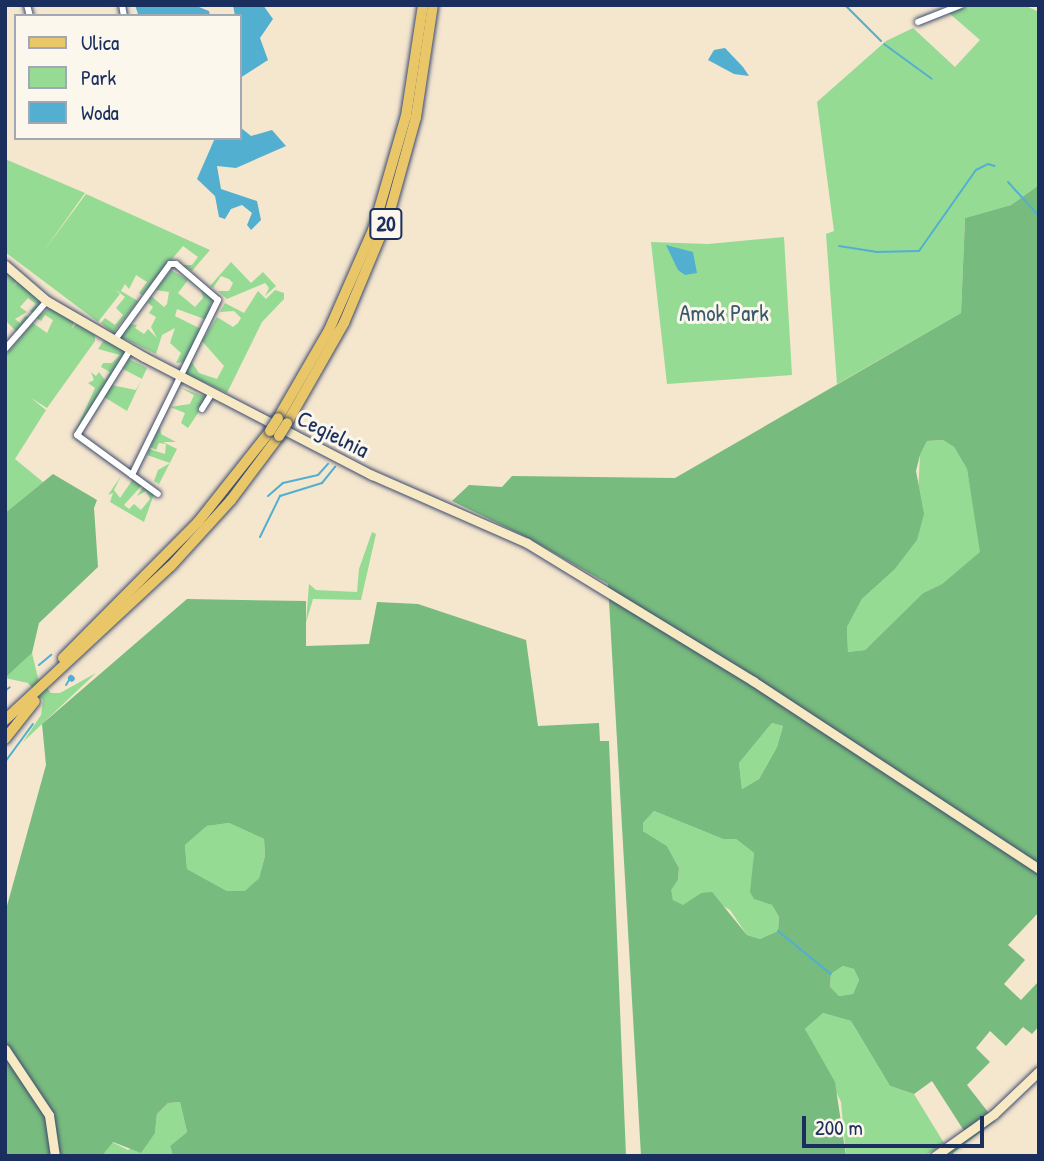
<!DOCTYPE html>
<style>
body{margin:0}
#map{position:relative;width:1044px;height:1161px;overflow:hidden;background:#f5e6ce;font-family:"Patrick Hand",sans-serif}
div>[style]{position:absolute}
.green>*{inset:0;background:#96db94}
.forest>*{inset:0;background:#78bb7e}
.water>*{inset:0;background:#52afd0}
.stream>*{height:2px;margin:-1px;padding:0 1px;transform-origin:1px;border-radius:1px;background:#52afd0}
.canal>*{height:6px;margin:-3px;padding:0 3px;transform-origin:3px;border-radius:3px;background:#52afd0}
.roads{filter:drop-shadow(0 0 2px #3c4a6f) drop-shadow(0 0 2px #3c4a6f)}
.street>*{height:6px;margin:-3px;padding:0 3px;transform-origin:3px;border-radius:3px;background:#fff}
.secondary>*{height:9px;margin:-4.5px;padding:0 4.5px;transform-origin:4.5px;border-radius:4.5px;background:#f6e9c3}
.primary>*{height:10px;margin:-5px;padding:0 5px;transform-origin:5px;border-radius:5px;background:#e9c769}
.bridges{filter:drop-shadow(0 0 2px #3c4a6f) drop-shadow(0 0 2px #3c4a6f)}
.primary-bridge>*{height:10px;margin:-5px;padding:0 5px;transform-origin:5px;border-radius:5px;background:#e9c769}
span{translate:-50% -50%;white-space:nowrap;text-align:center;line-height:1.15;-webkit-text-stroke:6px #fbf7ec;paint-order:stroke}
.shield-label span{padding:2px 5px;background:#fbf7ec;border:2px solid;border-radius:5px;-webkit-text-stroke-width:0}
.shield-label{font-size:21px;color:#1b2f5e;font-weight:700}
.park-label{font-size:23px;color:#3a5a6c}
.street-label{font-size:23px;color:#1b2f5e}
.frame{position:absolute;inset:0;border:7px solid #1b2f5e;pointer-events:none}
.legend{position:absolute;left:14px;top:14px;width:228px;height:126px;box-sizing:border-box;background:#fbf7ec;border:2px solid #a1a7b3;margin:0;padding:9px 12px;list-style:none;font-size:21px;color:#1b2f5e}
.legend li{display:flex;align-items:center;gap:14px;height:35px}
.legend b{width:35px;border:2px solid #a1a7b3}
.scale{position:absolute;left:802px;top:1116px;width:182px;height:32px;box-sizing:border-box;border:4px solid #1b2f5e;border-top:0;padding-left:9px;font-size:21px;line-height:24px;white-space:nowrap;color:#1b2f5e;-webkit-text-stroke:5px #fbf7ec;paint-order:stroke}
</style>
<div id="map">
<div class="green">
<div style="clip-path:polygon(971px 5px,1024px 5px,1039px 12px,1039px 185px,1011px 205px,965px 218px,961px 313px,837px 384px,826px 234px,834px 231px,817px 102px,886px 41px,913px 28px,955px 67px,980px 40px,949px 13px)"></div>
<div style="clip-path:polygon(5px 159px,85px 193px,43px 252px,86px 194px,210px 250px,192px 271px,182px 265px,192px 265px,198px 257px,183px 246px,142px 295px,139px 293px,147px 282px,136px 275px,129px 289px,125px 284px,121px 291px,138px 301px,113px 333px,101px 323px,105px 318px,115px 325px,123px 315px,116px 308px,125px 297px,115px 289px,120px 294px,98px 322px,5px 252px)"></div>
<div style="clip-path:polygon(784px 237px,792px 375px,667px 384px,651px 242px,708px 244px)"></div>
<div style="clip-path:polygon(231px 262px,251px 283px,263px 272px,276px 286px,265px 296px,269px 288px,265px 283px,227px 299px,218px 291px,229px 291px,233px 283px,229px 279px,221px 276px,213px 288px,210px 286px)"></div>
<div style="clip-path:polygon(6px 269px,18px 279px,13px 287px,19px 280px,41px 300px,34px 314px,30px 311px,36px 304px,28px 298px,20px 307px,27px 312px,15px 319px,20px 323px,25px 316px,30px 317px,17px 332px,5px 320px)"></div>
<div style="clip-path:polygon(171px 270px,188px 280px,178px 293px,195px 307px,203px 298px,201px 289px,212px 298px,207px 320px,177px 309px,175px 316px,201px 329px,184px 362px,176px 363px,181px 353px,170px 343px,175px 328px,162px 335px,156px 354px,121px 337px,130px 324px,137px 325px,135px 328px,144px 334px,148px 329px,157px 338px,151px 327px,156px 317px,149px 313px,153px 307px,148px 303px,151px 296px,164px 307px,167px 304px,169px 292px,156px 290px)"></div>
<div style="clip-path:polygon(275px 290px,284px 293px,284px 299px,262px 322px,227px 393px,184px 373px,191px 361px,199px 373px,217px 379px,224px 366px,202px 341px,217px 317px,233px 327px,238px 323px,241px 318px,234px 311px,220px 312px,225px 303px,244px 313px,258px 291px,266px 299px)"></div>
<div style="clip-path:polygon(51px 307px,74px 322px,72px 328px,76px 324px,95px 335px,95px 341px,47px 408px,31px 398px,46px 410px,15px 459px,43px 482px,5px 513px,5px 356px,33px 323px,47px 333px,53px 320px,45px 315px,41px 321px,36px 318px)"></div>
<div style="clip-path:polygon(104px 340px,123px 349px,124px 357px,71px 441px,95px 388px,88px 383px,94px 380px,91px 372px,96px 376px,99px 372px,105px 380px,110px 372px,101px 367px,103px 363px,112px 363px,120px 355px,98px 349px)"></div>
<div style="clip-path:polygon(129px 359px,147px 368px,127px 411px,104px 397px,111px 385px,136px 390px,142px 379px,123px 369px)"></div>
<div style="clip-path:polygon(179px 387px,208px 398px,188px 428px,181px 423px,185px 413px,170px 407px,190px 404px,194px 395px)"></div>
<div style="clip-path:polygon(160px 427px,161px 434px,176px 442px,163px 442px,177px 449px,159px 484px,154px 481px,158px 470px,170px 463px,147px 455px,149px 449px,165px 454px,166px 444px,159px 443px,156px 450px,150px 447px)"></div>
<div style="clip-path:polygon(943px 440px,954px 447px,967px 469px,981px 552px,942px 584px,923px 593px,865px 650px,848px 652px,847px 627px,862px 599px,894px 570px,918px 492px,920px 455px,927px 441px)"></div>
<div style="clip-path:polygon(121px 476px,114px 490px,120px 498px,133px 479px,142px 485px,124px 505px,129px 509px,134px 504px,141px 510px,150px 499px,146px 491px,137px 496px,143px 487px,154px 494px,144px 522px,110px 502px,113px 493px,108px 495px)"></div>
<div style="clip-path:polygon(372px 532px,376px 534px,361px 600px,313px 599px,306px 623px,309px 584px,316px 590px,357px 592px,359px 569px)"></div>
<div style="clip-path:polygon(32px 653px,38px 678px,51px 693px,60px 693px,96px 673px,23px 742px,41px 715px,43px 700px,28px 683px,5px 678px)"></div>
<div style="clip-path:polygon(772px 723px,783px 726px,777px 747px,759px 779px,742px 789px,739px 763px)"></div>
<div style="clip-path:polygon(654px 811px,723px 839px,736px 839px,754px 853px,751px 892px,755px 899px,772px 905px,779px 917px,778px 931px,760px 939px,747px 935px,730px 910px,701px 893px,683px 906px,673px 900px,670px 890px,678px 880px,679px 868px,667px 846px,643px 831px,643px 823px)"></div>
<div style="clip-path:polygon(229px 823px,264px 839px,265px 856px,259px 878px,246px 891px,227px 891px,187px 869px,185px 845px,207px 826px)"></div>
<div style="clip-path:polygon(843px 966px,854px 969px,859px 980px,853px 994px,839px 996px,830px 988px,831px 974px)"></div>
<div style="clip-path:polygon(823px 1013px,851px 1021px,890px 1086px,914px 1094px,944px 1143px,925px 1156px,846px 1156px,841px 1102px,805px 1029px)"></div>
<div style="clip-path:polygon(180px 1102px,187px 1132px,170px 1146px,173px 1156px,102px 1156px,112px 1142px,128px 1150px,155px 1133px,157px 1114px,168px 1103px)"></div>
</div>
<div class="forest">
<div style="clip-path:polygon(evenodd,1039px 185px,1039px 912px,1008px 945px,1025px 960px,1004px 984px,1021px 1000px,1039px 981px,1039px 1026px,1032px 1034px,1023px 1027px,1006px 1046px,990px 1031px,976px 1048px,990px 1062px,967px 1085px,995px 1121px,953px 1153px,955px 1156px,944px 1155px,968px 1137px,932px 1081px,914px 1094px,890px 1086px,851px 1021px,823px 1013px,805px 1029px,835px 1082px,846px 1156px,641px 1156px,608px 584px,530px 539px,452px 501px,469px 485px,502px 487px,512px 476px,675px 478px,961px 313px,965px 218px,1011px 205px,1039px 185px,943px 440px,954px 447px,967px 469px,980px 552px,942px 584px,923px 593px,865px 650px,848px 652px,847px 627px,862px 599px,894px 570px,917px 540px,924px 514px,916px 471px,920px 455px,927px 441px,943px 440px,1039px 185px,772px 723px,783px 726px,777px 747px,759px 779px,742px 789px,739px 763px,772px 723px,1039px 185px,654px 811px,723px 839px,736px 839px,754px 853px,750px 892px,754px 899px,772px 905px,779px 917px,778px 931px,760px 939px,747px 935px,712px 892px,701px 893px,683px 905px,673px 900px,671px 890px,678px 880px,679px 868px,667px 846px,643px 831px,643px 823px,654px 811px,1039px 185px,843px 966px,854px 969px,859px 980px,853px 994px,839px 996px,830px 987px,831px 974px,843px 966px)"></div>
<div style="clip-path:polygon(53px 474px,97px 500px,94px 508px,98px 567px,39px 623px,32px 653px,5px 678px,5px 513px)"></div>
<div style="clip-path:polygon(evenodd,187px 599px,306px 601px,306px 646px,369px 644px,377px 602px,418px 604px,526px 640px,538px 726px,599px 723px,600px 741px,609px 741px,626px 1156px,173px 1156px,170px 1146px,187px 1132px,180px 1102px,168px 1103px,157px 1114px,155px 1133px,141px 1153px,113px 1142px,102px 1156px,5px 1156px,5px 913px,46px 765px,42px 724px,187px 599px,229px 823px,264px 839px,265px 856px,259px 878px,245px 891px,227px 891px,187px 869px,185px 845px,207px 826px,229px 823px)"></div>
</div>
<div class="water">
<div style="clip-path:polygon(135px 5px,194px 5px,209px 11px,210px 16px,148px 16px,138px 14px)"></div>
<div style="clip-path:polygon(233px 5px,263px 5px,273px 19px,260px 38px,268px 60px,240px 78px,240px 16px,235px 16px)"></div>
<div style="clip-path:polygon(725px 48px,743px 67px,749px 76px,734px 74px,708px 60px,714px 50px)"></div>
<div style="clip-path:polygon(240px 127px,251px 136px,272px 130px,286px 146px,236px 168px,217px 166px,221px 189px,257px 201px,261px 220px,251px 230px,247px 225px,252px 213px,242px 205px,231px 209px,225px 219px,219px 217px,215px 196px,197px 179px,215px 138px,240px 138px)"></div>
<div style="clip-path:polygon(666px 245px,693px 252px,697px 273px,685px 275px,678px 270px)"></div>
</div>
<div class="stream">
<div style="left:845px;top:5px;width:51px;rotate:45deg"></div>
<div style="left:884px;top:44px;width:59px;rotate:36.1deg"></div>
<div style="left:1008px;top:182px;width:46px;rotate:47.6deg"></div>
<div style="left:839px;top:246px;width:37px;rotate:9deg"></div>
<div style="left:876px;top:252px;width:43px;rotate:-1.3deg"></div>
<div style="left:919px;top:251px;width:99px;rotate:-54.9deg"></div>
<div style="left:976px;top:170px;width:13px;rotate:-27deg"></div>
<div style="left:988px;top:164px;width:7px;rotate:16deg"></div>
<div style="left:268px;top:496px;width:20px;rotate:-41deg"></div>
<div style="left:283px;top:483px;width:36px;rotate:-13deg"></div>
<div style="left:318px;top:475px;width:15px;rotate:-48deg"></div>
<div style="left:260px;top:537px;width:46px;rotate:-64deg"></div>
<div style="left:280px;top:496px;width:44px;rotate:-17.2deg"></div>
<div style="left:322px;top:483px;width:21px;rotate:-51deg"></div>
<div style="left:39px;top:665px;width:16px;rotate:-40deg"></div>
<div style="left:66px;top:685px;width:9px;rotate:-58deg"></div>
<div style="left:5px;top:691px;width:6px;rotate:-39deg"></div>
<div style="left:5px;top:762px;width:47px;rotate:-53.6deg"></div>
<div style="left:778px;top:931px;width:68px;rotate:39.1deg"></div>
</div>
<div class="canal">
<div style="left:71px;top:678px;width:1px;rotate:45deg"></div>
</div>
<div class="roads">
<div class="street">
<div style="left:27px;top:5px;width:11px;rotate:75deg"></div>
<div style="left:122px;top:5px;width:11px;rotate:80deg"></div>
<div style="left:918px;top:22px;width:46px;rotate:-21.6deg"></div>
<div style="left:114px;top:341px;width:95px;rotate:-54deg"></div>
<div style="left:170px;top:264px;width:6px"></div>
<div style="left:176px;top:264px;width:55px;rotate:40.6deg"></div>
<div style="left:218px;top:300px;width:195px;rotate:116.2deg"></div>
<div style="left:5px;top:349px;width:64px;rotate:-48.8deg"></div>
<div style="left:130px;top:350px;width:100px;rotate:121.9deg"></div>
<div style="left:77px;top:435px;width:100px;rotate:36.1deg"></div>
<div style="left:202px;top:409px;width:19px;rotate:-58deg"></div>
</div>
<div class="secondary">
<div style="left:5px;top:265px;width:55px;rotate:40.6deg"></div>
<div style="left:47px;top:301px;width:112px;rotate:30deg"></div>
<div style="left:144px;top:357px;width:257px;rotate:27.4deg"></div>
<div style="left:372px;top:475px;width:169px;rotate:23.7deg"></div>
<div style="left:527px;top:543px;width:265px;rotate:31.4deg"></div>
<div style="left:753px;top:681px;width:342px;rotate:33.3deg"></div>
<div style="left:5px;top:1049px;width:79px;rotate:56.3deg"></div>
<div style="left:49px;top:1115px;width:41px;rotate:81.7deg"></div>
<div style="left:935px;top:1156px;width:72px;rotate:-35.4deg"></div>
<div style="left:994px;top:1114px;width:62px;rotate:-43.7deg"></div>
</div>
<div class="primary">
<div style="left:278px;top:418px;width:102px;rotate:-59.9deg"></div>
<div style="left:329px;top:330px;width:109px;rotate:-66.3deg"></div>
<div style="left:373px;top:230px;width:119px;rotate:-73.9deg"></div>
<div style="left:406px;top:116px;width:112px;rotate:-81.3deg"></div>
<div style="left:287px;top:423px;width:115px;rotate:-60.3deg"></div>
<div style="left:344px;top:323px;width:114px;rotate:-67.3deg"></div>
<div style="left:388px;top:218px;width:105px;rotate:-74.5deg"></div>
<div style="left:416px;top:117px;width:113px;rotate:-81.4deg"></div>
<div style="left:63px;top:658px;width:192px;rotate:-45.2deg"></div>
<div style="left:198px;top:522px;width:116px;rotate:-51.6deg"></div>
<div style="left:5px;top:720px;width:226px;rotate:-42.9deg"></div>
<div style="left:171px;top:566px;width:89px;rotate:-47.7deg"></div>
<div style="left:231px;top:500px;width:80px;rotate:-53.1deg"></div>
<div style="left:5px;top:739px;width:48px;rotate:-51.7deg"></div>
</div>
</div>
<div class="bridges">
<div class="primary-bridge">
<div style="left:270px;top:431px;width:15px;rotate:-58deg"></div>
<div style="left:279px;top:436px;width:15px;rotate:-58deg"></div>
</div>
</div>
<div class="shield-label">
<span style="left:386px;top:224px">20</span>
</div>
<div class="park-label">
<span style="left:724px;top:313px">Amok Park</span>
</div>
<div class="street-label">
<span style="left:333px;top:434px;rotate:27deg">Cegielnia</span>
</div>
<div class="frame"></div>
<ul class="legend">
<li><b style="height:9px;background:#e9c769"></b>Ulica</li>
<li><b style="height:19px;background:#96db94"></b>Park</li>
<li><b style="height:19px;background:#52afd0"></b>Woda</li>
</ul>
<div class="scale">200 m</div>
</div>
